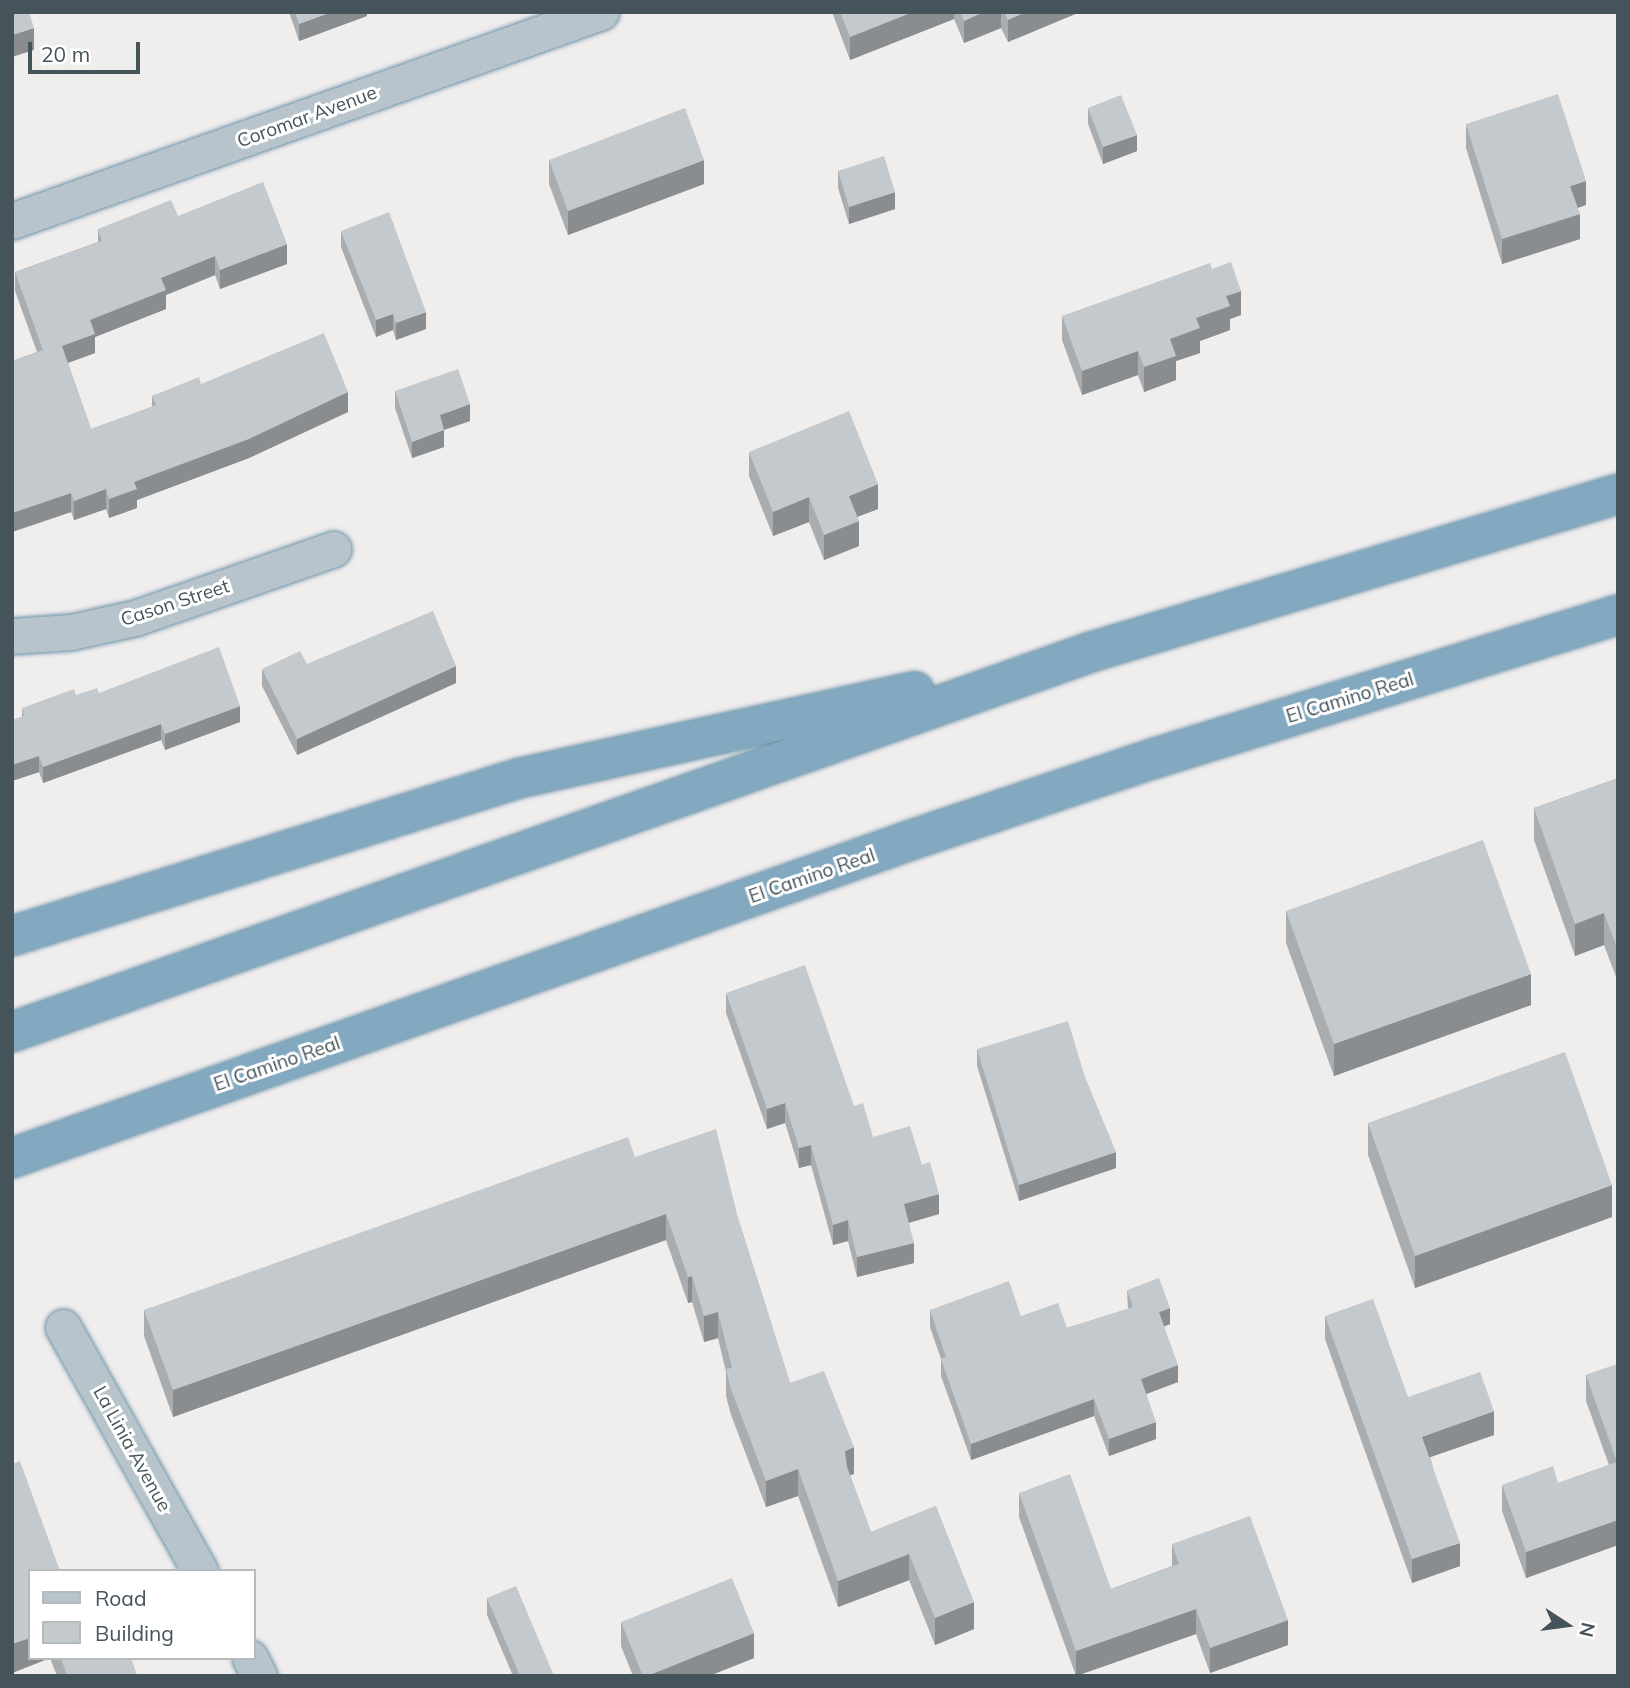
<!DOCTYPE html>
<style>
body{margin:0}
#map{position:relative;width:1630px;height:1688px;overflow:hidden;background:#f0eded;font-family:Mulish,sans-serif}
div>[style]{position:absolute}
.roads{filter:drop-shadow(0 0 2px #6e94aa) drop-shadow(0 0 2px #6e94aa)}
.minor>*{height:35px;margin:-17.5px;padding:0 17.5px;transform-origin:17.5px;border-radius:17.5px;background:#b8c4cb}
.motorway>*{height:38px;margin:-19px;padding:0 19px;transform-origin:19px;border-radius:19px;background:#82a9bf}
.wall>*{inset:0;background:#a9adb0}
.shaded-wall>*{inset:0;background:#898d90}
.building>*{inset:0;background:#c4c9cd}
span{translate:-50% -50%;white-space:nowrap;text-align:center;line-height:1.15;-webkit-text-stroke:6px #fff;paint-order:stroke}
.street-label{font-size:19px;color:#45545b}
.frame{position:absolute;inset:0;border:14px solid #45545b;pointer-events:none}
.legend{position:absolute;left:28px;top:1569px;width:228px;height:91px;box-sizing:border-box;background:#fff;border:2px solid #b5bbbd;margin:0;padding:9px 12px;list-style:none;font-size:21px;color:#45545b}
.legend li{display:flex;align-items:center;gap:14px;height:35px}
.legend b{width:35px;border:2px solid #b5bbbd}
.north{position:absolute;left:1532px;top:1590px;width:70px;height:70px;-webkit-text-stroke:5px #fff;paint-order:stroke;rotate:103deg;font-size:19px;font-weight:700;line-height:28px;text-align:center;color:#45545b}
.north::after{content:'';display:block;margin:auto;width:24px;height:32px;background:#45545b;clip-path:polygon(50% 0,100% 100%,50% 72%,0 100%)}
.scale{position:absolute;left:28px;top:42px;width:112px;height:32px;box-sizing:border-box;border:4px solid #45545b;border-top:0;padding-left:9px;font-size:21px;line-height:24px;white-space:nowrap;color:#45545b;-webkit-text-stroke:5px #fff;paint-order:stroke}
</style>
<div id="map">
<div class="roads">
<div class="minor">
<div style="left:12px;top:221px;width:625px;rotate:-19.54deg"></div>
<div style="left:12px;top:636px;width:59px;rotate:-3.9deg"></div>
<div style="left:71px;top:632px;width:66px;rotate:-12.3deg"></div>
<div style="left:135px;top:618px;width:210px;rotate:-19.2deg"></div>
<div style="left:63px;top:1327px;width:280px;rotate:60.7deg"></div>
<div style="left:250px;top:1658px;width:20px;rotate:63deg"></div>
</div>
<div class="motorway">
<div style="left:12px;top:936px;width:532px;rotate:-17.28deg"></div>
<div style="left:520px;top:778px;width:404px;rotate:-12.4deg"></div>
<div style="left:12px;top:1032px;width:1144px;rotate:-19.4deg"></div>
<div style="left:1091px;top:652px;width:550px;rotate:-16.69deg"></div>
<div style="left:12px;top:1158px;width:954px;rotate:-19.48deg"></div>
<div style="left:911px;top:840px;width:254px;rotate:-18.6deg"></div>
<div style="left:1152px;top:759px;width:488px;rotate:-17.2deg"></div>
</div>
</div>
<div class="wall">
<div style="clip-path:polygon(289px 12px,367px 12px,367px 16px,299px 41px)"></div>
<div style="clip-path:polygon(832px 12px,1080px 12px,1008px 42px,1001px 28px,964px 43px,954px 19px,850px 60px)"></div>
<div style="clip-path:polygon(1088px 108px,1137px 151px,1103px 164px,1088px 124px)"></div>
<div style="clip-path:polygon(1466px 124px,1586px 205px,1578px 208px,1580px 239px,1502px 264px,1466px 148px)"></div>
<div style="clip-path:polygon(549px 160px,704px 184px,568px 235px,549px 184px)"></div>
<div style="clip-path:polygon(838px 171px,895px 209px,849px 224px,838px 188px)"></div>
<div style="clip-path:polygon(178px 216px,287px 264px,220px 289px,215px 275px,166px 295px,166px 309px,95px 337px,95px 353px,68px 363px,91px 429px,152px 407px,152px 396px,201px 384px,348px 412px,249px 458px,137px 500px,137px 508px,109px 518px,106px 509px,74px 520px,71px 512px,12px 532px,12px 361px,37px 352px,15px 291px,15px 272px,98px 242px,98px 229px)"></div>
<div style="clip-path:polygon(341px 231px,426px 329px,396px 340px,393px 330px,376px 337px,341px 247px)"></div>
<div style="clip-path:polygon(1212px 269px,1241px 315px,1230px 319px,1230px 330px,1200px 341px,1200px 353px,1176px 361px,1176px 380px,1144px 392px,1138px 375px,1082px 395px,1062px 340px,1062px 316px)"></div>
<div style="clip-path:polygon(395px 391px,470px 421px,444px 430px,444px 447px,412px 458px,395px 408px)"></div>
<div style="clip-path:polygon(749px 452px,878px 509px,857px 517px,859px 546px,824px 560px,809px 522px,773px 536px,749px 476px)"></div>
<div style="clip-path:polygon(262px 669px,456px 683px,297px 755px,262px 686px)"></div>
<div style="clip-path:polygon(99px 693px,240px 722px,165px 750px,161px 740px,43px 783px,39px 772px,12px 781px,12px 720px,22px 717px,22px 708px,76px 695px)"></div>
<div style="clip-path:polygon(1618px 778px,1618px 982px,1604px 945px,1575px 956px,1534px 840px,1534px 808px)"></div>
<div style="clip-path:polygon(1286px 911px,1531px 1005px,1334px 1076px,1286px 943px)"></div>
<div style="clip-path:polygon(726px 993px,854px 1106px,873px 1137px,922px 1165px,939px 1214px,909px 1223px,914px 1263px,857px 1277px,848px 1241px,833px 1245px,811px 1165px,799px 1168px,785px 1123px,767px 1129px,726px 1013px)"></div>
<div style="clip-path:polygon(977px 1049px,1085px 1077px,1116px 1168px,1019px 1201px,977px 1066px)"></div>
<div style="clip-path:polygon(1368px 1123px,1612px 1217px,1415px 1288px,1368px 1155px)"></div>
<div style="clip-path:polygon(635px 1157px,738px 1218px,790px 1383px,854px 1474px,850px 1475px,871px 1532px,936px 1506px,974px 1629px,935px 1645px,909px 1580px,838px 1607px,798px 1496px,766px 1507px,731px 1415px,726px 1396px,726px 1372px,718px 1338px,704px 1342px,692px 1302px,688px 1303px,666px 1240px,173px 1417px,144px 1336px,144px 1310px)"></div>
<div style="clip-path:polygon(1127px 1290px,1170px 1324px,1164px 1327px,1178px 1382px,1146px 1394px,1156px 1439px,1109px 1456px,1094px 1416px,971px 1460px,941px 1376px,941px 1359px,930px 1327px,930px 1310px,1021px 1316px,1067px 1328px,1128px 1309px)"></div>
<div style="clip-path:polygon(1325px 1316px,1408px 1397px,1494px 1435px,1430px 1457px,1460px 1566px,1412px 1583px,1325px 1339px)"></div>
<div style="clip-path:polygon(1618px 1364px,1618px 1545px,1526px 1578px,1502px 1511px,1502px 1485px,1558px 1483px,1609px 1465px,1586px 1401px,1586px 1375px)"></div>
<div style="clip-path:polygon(12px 1464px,30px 1658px,131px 1658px,137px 1676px,57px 1676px,50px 1658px,12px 1673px)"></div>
<div style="clip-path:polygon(1019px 1493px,1111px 1589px,1172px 1566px,1172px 1544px,1288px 1645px,1210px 1673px,1196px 1634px,1076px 1676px,1019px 1517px)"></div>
<div style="clip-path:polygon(487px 1598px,554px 1676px,513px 1676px,487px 1615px)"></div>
<div style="clip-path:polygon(621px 1622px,754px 1658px,709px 1676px,633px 1676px,621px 1646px)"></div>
</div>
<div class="shaded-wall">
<div style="clip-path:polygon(332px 12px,367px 12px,367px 16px,299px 41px,299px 24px)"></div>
<div style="clip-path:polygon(913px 12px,954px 12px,954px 19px,850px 60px,850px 37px)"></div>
<div style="clip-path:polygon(984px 12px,1001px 12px,1001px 28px,964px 43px,964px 21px)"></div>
<div style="clip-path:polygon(1026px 12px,1080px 12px,1008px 42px,1008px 20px)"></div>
<div style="clip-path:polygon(34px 28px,34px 50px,12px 57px,12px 35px)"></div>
<div style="clip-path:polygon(1137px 135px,1137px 151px,1103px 164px,1103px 147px)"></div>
<div style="clip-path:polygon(704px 160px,704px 184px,568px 235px,568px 211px)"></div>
<div style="clip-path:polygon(1586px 181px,1586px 205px,1570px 210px,1570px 186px)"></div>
<div style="clip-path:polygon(895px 192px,895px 209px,849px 224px,849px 207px)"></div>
<div style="clip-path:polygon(1580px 214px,1580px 239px,1502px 264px,1502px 239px)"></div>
<div style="clip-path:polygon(287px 244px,287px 264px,220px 289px,220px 270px)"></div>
<div style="clip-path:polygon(215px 256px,215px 275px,166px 295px,166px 309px,95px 337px,95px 353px,62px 365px,62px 346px,90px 320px,161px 278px)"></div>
<div style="clip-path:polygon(1241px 291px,1241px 315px,1230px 319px,1230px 330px,1200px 341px,1200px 353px,1176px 361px,1176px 380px,1144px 392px,1144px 367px,1170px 339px,1226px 296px)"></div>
<div style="clip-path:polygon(426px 312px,426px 329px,396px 340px,396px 323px)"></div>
<div style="clip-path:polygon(393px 314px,393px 330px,376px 337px,376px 320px)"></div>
<div style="clip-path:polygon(1138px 351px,1138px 375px,1082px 395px,1082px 371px)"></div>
<div style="clip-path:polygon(348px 392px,348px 412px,249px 458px,137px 500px,137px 508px,109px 518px,109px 499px,134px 482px)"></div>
<div style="clip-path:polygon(470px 404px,470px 421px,440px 431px,440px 415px)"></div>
<div style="clip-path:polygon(444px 430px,444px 447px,412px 458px,412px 442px)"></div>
<div style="clip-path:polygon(878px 484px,878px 509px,849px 520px,849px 496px)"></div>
<div style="clip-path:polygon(106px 489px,106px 509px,74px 520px,74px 501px)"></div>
<div style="clip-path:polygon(71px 493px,71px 512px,12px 532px,12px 513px)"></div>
<div style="clip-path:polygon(809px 497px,809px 522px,773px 536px,773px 512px)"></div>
<div style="clip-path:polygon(859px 521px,859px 546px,824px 560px,824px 535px)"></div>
<div style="clip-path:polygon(456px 666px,456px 683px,297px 755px,297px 739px)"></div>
<div style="clip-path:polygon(240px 706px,240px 722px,165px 750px,165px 734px)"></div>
<div style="clip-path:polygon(161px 724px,161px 740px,43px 783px,43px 767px)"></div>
<div style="clip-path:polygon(39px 756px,39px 772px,12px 781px,12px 765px)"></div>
<div style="clip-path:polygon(1604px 913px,1604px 945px,1575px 956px,1575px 924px)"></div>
<div style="clip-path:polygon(1531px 974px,1531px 1005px,1334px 1076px,1334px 1044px)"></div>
<div style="clip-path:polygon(785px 1103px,785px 1123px,767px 1129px,767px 1109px)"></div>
<div style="clip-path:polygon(811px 1145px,811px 1165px,799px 1168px,799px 1148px)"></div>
<div style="clip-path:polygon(1116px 1152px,1116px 1168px,1019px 1201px,1019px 1185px)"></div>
<div style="clip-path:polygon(1612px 1185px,1612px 1217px,1415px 1288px,1415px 1256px)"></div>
<div style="clip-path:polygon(939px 1194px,939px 1214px,904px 1224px,904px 1204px)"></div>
<div style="clip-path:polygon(666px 1214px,666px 1240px,173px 1417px,173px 1390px)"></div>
<div style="clip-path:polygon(848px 1220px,848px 1241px,833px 1245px,833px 1225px)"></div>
<div style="clip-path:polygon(914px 1243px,914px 1263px,857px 1277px,857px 1257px)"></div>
<div style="clip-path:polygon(692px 1276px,692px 1302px,688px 1303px,688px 1277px)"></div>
<div style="clip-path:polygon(1170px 1308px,1170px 1324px,1159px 1328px,1159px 1312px)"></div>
<div style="clip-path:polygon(718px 1312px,718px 1338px,704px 1342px,704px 1316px)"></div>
<div style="clip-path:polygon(1178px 1365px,1178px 1382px,1141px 1396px,1141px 1379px)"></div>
<div style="clip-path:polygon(1094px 1399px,1094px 1416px,971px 1460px,971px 1444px)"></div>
<div style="clip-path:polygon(1494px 1411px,1494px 1435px,1422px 1460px,1422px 1437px)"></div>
<div style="clip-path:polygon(1156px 1422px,1156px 1439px,1109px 1456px,1109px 1439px)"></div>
<div style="clip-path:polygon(854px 1447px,854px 1474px,845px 1477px,845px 1451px)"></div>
<div style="clip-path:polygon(798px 1469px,798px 1496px,766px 1507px,766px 1481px)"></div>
<div style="clip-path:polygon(1618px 1520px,1618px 1545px,1526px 1578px,1526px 1552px)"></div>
<div style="clip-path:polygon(1460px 1543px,1460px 1566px,1412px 1583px,1412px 1559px)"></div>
<div style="clip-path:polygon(909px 1554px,909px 1580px,838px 1607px,838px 1581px)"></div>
<div style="clip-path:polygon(974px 1602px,974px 1629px,935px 1645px,935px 1618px)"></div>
<div style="clip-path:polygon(1196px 1609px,1196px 1634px,1076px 1676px,1076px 1651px)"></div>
<div style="clip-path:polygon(1288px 1620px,1288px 1645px,1210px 1673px,1210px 1648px)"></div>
<div style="clip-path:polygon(754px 1633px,754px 1658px,709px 1676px,647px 1676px)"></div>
<div style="clip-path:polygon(30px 1638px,30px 1658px,50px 1658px,12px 1673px,12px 1644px)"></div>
</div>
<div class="building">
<div style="clip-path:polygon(12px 12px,29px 12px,34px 28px,12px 35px)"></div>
<div style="clip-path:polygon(295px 12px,332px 12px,299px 24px)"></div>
<div style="clip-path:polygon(840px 12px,913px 12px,850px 37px)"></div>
<div style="clip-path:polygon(960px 12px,984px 12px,964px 21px)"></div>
<div style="clip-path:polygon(1004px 12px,1026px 12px,1008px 20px)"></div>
<div style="clip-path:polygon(1558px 94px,1586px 181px,1570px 186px,1580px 214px,1502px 239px,1466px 124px)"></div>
<div style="clip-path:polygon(1121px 95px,1137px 135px,1103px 147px,1088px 108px)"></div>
<div style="clip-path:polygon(685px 108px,704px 160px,568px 211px,549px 160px)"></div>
<div style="clip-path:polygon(884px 156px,895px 192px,849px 207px,838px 171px)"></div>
<div style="clip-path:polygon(263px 182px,287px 244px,220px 270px,215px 256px,161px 278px,166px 290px,90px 320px,95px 334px,62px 346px,91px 429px,156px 405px,152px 396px,199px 377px,201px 384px,324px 333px,348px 392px,249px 439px,134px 482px,137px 489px,109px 499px,106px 489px,74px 501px,71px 493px,12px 513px,12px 361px,43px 350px,15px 272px,102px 241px,98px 229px,171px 200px,178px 216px)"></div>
<div style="clip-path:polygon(389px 212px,426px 312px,396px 323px,393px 314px,376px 320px,341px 231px)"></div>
<div style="clip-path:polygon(1231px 262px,1241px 291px,1226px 296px,1230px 306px,1196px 318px,1200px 328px,1170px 339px,1176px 356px,1144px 367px,1138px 351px,1082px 371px,1062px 316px,1210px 263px,1212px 269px)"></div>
<div style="clip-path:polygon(458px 369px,470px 404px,440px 415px,444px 430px,412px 442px,395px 391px)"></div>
<div style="clip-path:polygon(849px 411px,878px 484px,849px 496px,859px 521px,824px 535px,809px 497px,773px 512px,749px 452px)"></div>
<div style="clip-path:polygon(433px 611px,456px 666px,297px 739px,262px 669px,300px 651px,307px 664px)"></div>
<div style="clip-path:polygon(219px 647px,240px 706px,165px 734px,161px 724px,43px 767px,39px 756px,12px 765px,12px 720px,24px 716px,22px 708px,74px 689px,76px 695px,97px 688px,99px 693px)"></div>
<div style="clip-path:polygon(1618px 778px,1618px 950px,1604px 913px,1575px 924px,1534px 808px)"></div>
<div style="clip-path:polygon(1483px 840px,1531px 974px,1334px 1044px,1286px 911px)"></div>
<div style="clip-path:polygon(805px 965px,854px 1106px,863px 1103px,873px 1137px,910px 1126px,922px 1165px,930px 1162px,939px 1194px,904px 1204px,914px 1243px,857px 1257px,848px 1220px,833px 1225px,811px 1145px,799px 1148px,785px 1103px,767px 1109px,726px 993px)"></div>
<div style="clip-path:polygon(1068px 1021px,1085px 1077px,1116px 1152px,1019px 1185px,977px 1049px)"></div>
<div style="clip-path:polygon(1565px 1052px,1612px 1185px,1415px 1256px,1368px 1123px)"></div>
<div style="clip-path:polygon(716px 1129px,738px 1218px,790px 1383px,824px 1371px,854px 1447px,845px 1451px,847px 1467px,871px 1532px,936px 1506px,974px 1602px,935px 1618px,909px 1554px,838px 1581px,798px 1469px,766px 1481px,731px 1389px,726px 1369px,732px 1368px,718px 1312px,704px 1316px,692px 1276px,688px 1277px,666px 1214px,173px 1390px,144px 1310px,628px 1137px,635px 1157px)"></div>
<div style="clip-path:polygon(1159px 1278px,1170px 1308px,1159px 1312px,1178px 1365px,1141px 1379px,1156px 1422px,1109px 1439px,1094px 1399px,971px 1444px,941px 1359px,946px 1357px,930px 1310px,1009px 1281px,1021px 1316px,1058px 1303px,1067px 1328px,1133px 1307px,1127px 1290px)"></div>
<div style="clip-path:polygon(1373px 1299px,1408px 1397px,1480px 1372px,1494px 1411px,1422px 1437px,1460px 1543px,1412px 1559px,1325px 1316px)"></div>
<div style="clip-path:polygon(1618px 1364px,1618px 1520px,1526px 1552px,1502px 1485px,1553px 1466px,1558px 1483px,1617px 1462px,1586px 1375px)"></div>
<div style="clip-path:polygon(20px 1461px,60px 1571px,30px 1571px,30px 1638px,12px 1644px,12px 1464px)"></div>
<div style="clip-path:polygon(1070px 1474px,1111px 1589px,1179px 1564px,1172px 1544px,1250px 1516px,1288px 1620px,1210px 1648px,1196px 1609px,1076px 1651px,1019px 1493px)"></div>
<div style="clip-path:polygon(732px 1578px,754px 1633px,647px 1676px,643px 1676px,621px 1622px)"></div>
<div style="clip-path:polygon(516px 1586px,554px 1676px,520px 1676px,487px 1598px)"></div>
<div style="clip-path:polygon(61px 1658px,131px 1658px,137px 1676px,67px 1676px)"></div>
</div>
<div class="street-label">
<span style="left:307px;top:117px;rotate:-20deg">Coromar Avenue</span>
<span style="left:175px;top:603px;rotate:-18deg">Cason Street</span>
<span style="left:1350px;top:698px;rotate:-17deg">El Camino Real</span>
<span style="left:812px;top:876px;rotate:-19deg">El Camino Real</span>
<span style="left:277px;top:1064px;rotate:-19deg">El Camino Real</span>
<span style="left:132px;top:1449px;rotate:61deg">La Linia Avenue</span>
</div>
<div class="frame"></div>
<ul class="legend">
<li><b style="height:9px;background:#b8c4cb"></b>Road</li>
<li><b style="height:19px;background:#c4c9cd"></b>Building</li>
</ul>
<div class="north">N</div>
<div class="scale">20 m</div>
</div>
